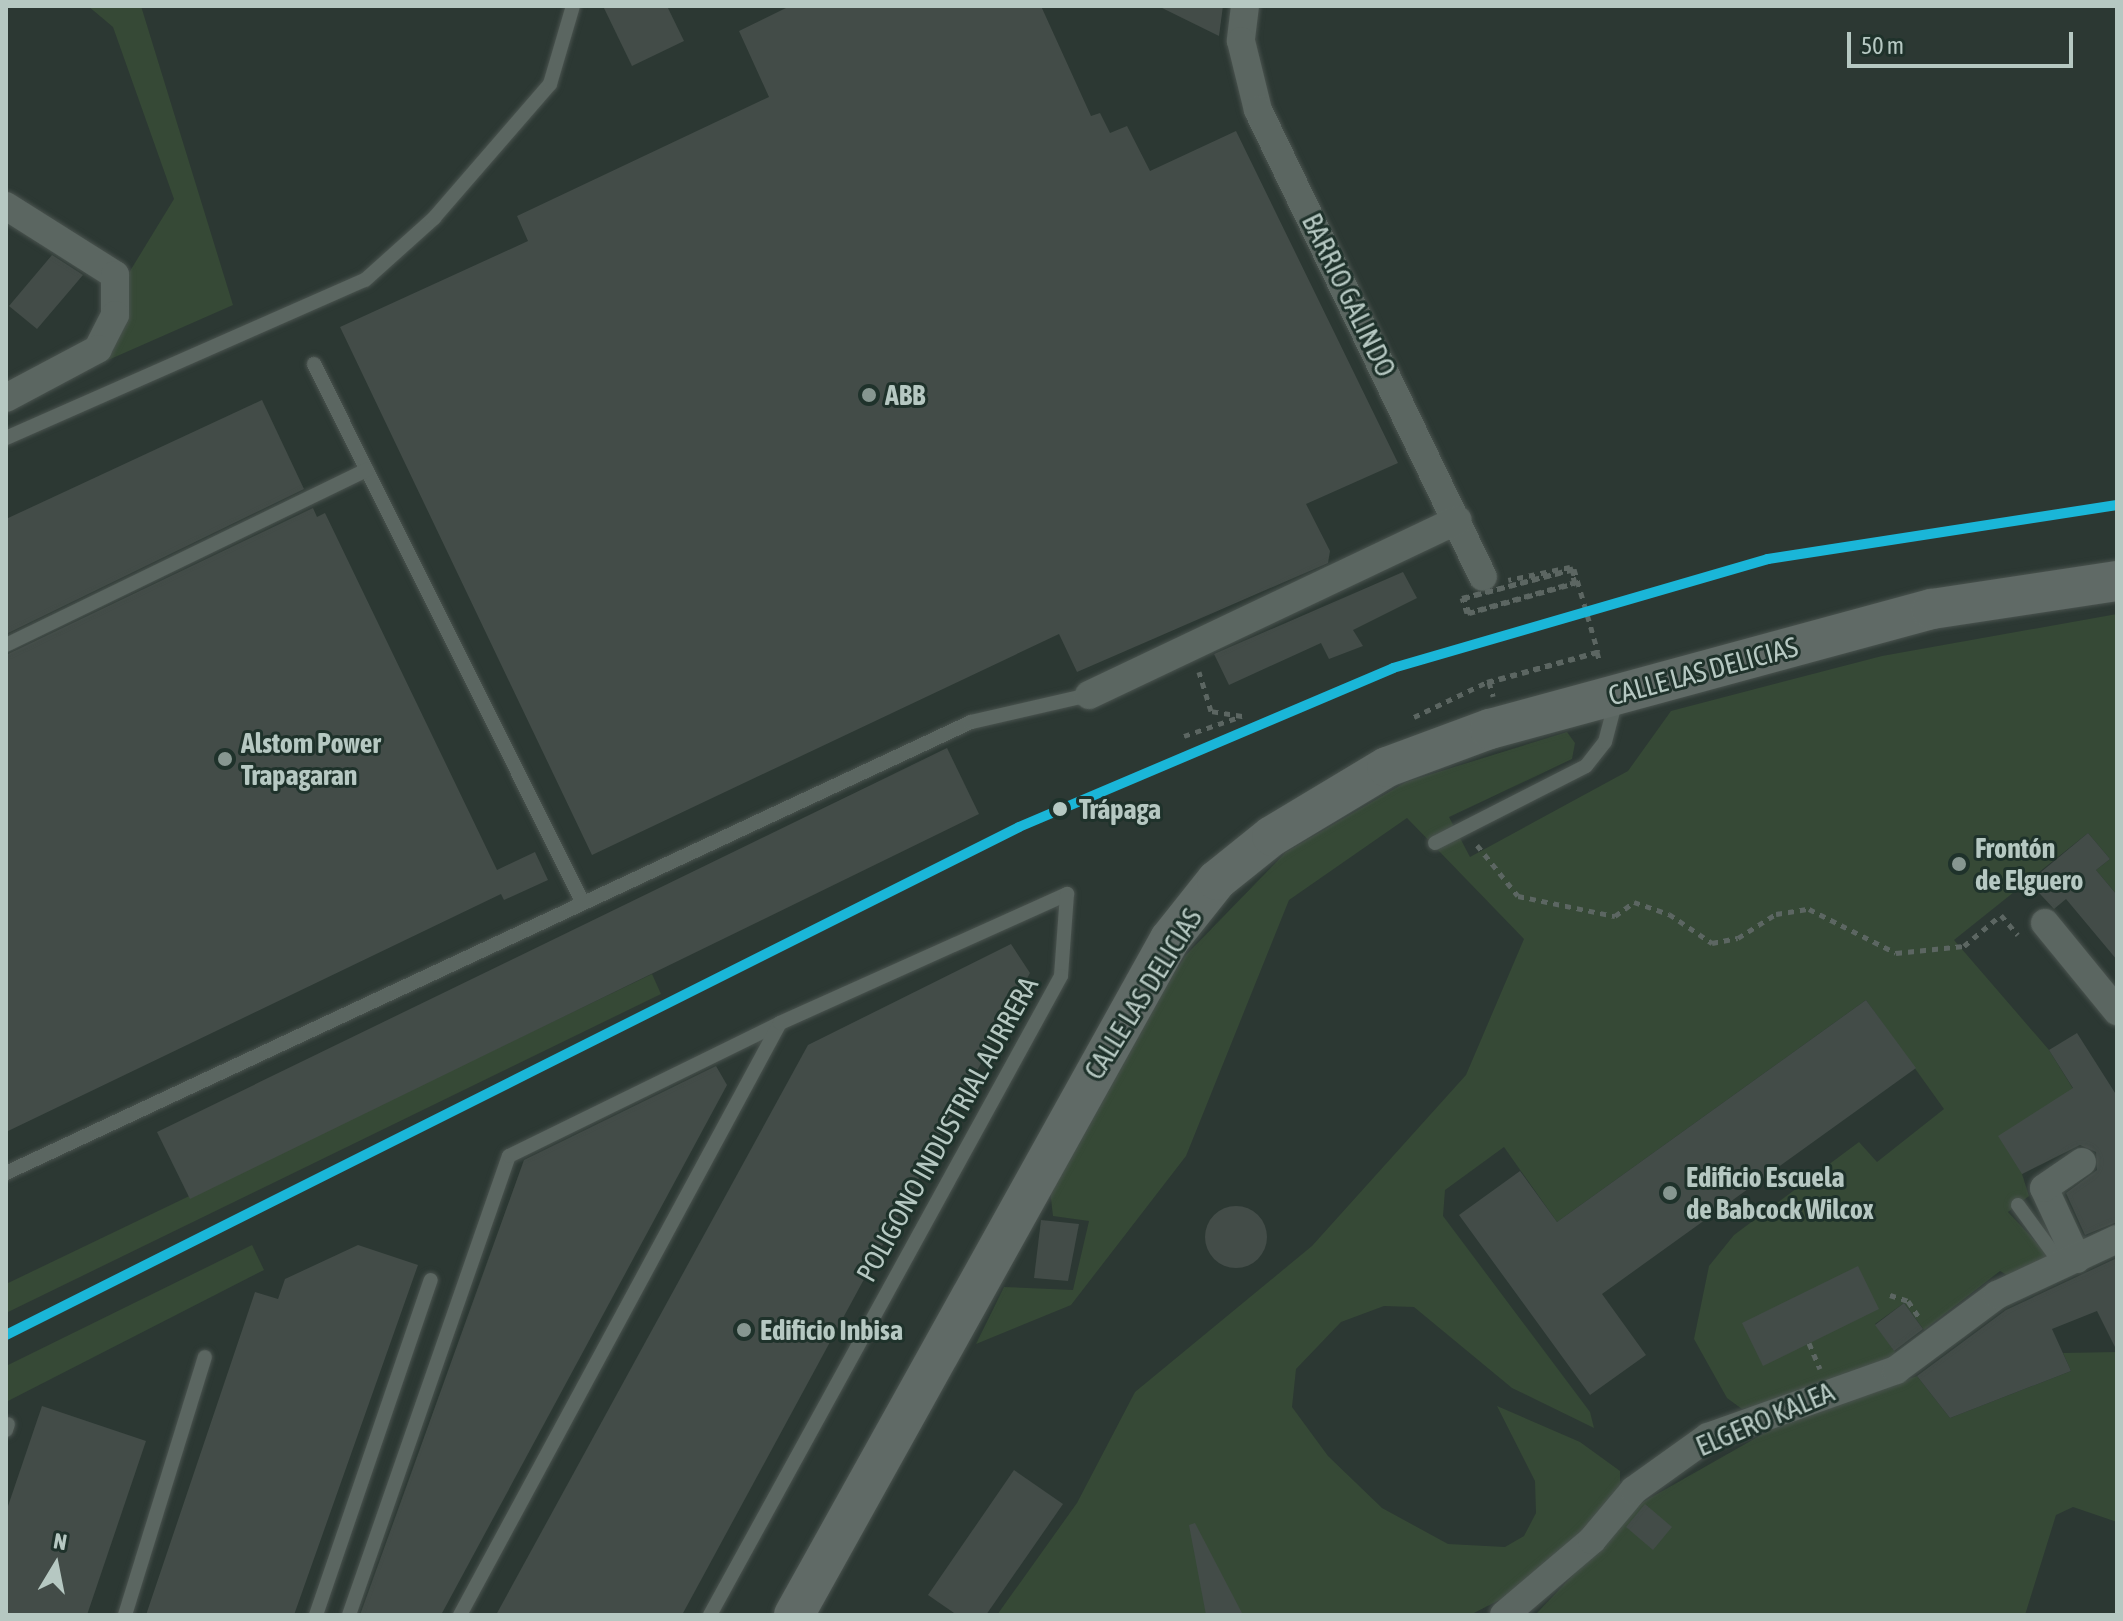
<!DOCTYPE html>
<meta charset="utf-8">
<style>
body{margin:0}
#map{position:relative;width:2123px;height:1621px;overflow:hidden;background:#2c3833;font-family:"Asap Condensed",sans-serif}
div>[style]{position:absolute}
.green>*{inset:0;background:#364936}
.building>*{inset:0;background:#434c48}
.round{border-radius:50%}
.path>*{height:5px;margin-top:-2.5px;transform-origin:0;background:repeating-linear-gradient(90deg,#5c6662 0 6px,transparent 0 12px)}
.roads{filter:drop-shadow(0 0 2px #4a534f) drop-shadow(0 0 2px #4a534f)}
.lane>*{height:14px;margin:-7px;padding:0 7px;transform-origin:7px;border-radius:7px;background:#5b6661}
.street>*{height:28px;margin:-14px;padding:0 14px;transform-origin:14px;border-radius:14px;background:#5b6661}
.secondary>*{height:40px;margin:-20px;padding:0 20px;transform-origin:20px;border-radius:20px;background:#606a66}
.path-bridge>*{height:5px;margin-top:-2.5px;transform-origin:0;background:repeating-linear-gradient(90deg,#5c6662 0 6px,transparent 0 12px)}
.rail-1>*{height:10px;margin:-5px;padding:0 5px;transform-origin:5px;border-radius:5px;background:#1ab6d8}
.dots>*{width:22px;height:22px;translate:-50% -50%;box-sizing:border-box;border:4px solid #1f322b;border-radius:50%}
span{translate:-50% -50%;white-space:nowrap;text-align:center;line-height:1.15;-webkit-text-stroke:6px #1f322b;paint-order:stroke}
.street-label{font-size:28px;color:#b6c8c2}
.poi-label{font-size:28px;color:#b6c8c2;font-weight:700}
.left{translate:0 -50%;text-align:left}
.stop-label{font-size:28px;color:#b6c8c2;font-weight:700}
.frame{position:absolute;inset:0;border:8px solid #b6c8c2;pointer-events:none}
.north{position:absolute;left:16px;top:1525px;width:80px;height:80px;-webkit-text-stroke:6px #1f322b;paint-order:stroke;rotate:10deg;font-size:22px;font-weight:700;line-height:32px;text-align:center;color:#b6c8c2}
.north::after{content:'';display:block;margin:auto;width:28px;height:36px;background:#b6c8c2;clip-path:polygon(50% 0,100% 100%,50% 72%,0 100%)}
.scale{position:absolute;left:1847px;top:32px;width:226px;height:36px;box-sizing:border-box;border:4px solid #b6c8c2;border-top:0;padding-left:10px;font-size:24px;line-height:28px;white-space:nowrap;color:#b6c8c2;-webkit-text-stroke:6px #1f322b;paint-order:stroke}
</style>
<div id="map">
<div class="green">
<div style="clip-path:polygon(88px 6px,141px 6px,233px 305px,6px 405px,106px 354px,127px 276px,174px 199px,113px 27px)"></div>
<div style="clip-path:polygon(2117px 614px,2117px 895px,2096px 870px,2110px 859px,2088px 833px,1954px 940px,2049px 1050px,2085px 1108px,2022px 1174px,2029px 1196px,2008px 1212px,2050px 1257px,2012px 1278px,2000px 1271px,1924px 1330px,1904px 1303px,1875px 1324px,1895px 1352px,1886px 1363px,1759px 1406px,1742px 1409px,1727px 1398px,1694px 1339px,1709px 1266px,1734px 1235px,1859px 1142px,1877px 1162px,1944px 1109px,1866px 1000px,1557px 1222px,1504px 1147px,1445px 1190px,1443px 1216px,1590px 1412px,1594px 1428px,1512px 1388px,1414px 1307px,1384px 1306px,1341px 1322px,1296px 1369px,1292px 1407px,1328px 1456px,1382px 1508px,1448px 1544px,1505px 1547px,1524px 1536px,1536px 1513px,1535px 1481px,1497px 1406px,1580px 1442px,1620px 1471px,1620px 1492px,1600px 1517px,1513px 1593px,1470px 1615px,997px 1615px,1077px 1503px,1135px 1392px,1312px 1246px,1466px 1075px,1524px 939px,1407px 818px,1289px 900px,1186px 1156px,1071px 1305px,976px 1344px,1004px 1287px,1073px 1290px,1089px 1221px,1053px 1216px,1050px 1190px,1135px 1032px,1186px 955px,1286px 852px,1406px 782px,1567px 732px,1575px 743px,1572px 759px,1449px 817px,1470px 857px,1628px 771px,1671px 711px,1882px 656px)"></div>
<div style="clip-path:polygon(652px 974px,661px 994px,6px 1313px,6px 1284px)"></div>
<div style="clip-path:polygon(252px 1245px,264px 1270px,6px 1402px,6px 1366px)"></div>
<div style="clip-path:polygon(2117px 1352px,2117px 1522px,2073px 1507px,2056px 1515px,2025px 1615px,1535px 1615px,1643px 1502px,1777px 1426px,1917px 1376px,1950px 1418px,2071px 1371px,2063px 1353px)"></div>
</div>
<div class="building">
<div style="clip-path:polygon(603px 6px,667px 6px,684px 41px,632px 66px)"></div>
<div style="clip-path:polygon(790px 6px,1041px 6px,1091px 116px,1100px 113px,1110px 133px,1127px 126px,1150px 171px,1236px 131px,1398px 463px,1306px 504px,1330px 551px,1328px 563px,1077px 672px,1059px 634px,592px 855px,340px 327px,528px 241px,517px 216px,769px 97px,739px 31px)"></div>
<div style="clip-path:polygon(1158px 6px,1223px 6px,1219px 36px)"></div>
<div style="clip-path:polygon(52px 255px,83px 275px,37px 329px,9px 306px)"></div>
<div style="clip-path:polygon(262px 400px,304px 489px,6px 634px,6px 519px)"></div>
<div style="clip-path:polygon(313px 508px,317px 517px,325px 513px,497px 870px,535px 852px,548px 880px,504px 900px,501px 894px,6px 1132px,6px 655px)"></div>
<div style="clip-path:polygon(1403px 572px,1417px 598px,1353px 630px,1363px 646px,1329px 659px,1321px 643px,1229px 685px,1214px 654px)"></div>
<div style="clip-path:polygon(947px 748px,979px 814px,190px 1199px,157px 1132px)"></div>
<div style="clip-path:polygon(2088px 833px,2110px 859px,2096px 870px,2117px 895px,2117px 960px,2066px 899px,2054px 909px,2029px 882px)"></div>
<div style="clip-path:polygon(1011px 944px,1030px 973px,682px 1615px,496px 1615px,808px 1045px)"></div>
<div style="clip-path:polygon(1866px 1000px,1916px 1068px,1602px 1294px,1646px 1355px,1590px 1395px,1459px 1215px,1520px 1171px,1557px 1222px)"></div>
<div style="clip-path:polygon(2077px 1033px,2117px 1096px,2117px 1222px,2085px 1235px,2066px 1193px,2097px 1170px,2096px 1152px,2080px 1145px,2022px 1174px,1998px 1136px,2073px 1088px,2049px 1050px)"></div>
<div style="clip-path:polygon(716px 1066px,727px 1085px,441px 1615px,360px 1615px,524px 1160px)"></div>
<div class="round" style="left:1205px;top:1206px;width:62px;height:62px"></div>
<div style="clip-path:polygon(1041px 1220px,1079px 1224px,1068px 1281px,1034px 1278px)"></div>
<div style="clip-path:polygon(358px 1245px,418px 1265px,294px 1615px,146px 1615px,255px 1292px,278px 1299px,285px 1279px)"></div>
<div style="clip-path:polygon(2117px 1258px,2117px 1351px,2097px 1311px,2052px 1329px,2071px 1371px,1950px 1418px,1917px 1376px,2006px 1310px)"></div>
<div style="clip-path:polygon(1858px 1266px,1879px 1309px,1763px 1366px,1742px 1323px)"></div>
<div style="clip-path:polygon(1904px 1303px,1923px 1329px,1894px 1351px,1875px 1325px)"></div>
<div style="clip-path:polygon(42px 1406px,146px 1441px,87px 1615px,6px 1615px,6px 1512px)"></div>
<div style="clip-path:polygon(1014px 1470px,1063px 1504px,986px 1615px,957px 1615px,928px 1595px)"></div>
<div style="clip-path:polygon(1645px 1504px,1672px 1527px,1653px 1550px,1626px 1527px)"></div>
<div style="clip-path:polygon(1195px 1523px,1243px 1615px,1206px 1615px,1189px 1525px)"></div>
</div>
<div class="path">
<div style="left:1469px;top:613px;width:110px;rotate:-15.8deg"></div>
<div style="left:1575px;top:583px;width:17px;rotate:-107deg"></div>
<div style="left:1570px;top:567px;width:63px;rotate:168.2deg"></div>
<div style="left:1414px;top:717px;width:81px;rotate:-25.6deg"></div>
<div style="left:1487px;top:682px;width:114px;rotate:-15.3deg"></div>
<div style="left:1597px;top:652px;width:11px;rotate:75deg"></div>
<div style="left:1184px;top:736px;width:61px;rotate:-19deg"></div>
<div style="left:1242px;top:716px;width:31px;rotate:-171deg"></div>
<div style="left:1211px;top:711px;width:41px;rotate:-107.1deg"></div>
<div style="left:1477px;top:845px;width:65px;rotate:51.2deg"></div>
<div style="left:1518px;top:896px;width:99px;rotate:11.7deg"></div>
<div style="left:1615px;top:916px;width:24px;rotate:-36deg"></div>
<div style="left:1634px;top:902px;width:37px;rotate:19deg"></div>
<div style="left:1669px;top:914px;width:52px;rotate:34deg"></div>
<div style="left:1712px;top:943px;width:26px;rotate:-11deg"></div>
<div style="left:1738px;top:938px;width:45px;rotate:-32.3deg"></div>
<div style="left:1776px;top:914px;width:33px;rotate:-9deg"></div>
<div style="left:1809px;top:909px;width:97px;rotate:26.8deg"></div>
<div style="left:1896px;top:953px;width:68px;rotate:-5.9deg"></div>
<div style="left:1964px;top:946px;width:48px;rotate:-40deg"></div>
<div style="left:2001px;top:915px;width:26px;rotate:50deg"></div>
<div style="left:1890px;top:1295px;width:19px;rotate:18deg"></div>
<div style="left:1908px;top:1301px;width:23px;rotate:56deg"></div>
<div style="left:1809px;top:1343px;width:28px;rotate:67deg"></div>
</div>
<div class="roads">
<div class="lane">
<div style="left:314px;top:364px;width:600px;rotate:63.48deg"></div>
<div style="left:6px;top:438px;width:392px;rotate:-23.8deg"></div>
<div style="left:365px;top:280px;width:93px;rotate:-41.9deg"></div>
<div style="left:434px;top:218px;width:177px;rotate:-49.1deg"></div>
<div style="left:550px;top:84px;width:81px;rotate:-73.6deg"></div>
<div style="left:6px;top:645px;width:401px;rotate:-25.9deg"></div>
<div style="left:1435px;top:843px;width:169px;rotate:-27deg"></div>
<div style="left:1586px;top:766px;width:31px;rotate:-52deg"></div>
<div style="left:1605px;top:742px;width:43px;rotate:-75.3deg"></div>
<div style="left:6px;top:1173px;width:1065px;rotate:-25.05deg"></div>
<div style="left:971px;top:722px;width:121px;rotate:-12.9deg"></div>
<div style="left:2018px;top:1205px;width:73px;rotate:53.9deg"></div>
<div style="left:6px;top:1430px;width:6px;rotate:-72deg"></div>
<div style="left:125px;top:1615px;width:270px;rotate:-72.8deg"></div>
<div style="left:316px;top:1615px;width:354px;rotate:-71.1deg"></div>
<div style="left:349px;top:1615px;width:486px;rotate:-70.8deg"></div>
<div style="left:509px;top:1156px;width:301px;rotate:-26.1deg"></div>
<div style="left:460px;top:1615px;width:673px;rotate:-61.61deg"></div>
<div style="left:780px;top:1023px;width:315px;rotate:-24.2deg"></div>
<div style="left:1067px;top:894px;width:82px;rotate:94.2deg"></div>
<div style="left:1061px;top:976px;width:729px;rotate:118.78deg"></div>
</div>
<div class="street">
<div style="left:1245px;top:6px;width:35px;rotate:97deg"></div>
<div style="left:1241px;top:41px;width:71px;rotate:76.2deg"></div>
<div style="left:1258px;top:110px;width:518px;rotate:64.28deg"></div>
<div style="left:6px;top:206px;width:129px;rotate:32.3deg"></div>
<div style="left:115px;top:275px;width:40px;rotate:90deg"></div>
<div style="left:115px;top:315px;width:38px;rotate:117deg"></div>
<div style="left:98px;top:349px;width:104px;rotate:152deg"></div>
<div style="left:1089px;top:695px;width:408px;rotate:-25.4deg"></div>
<div style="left:2045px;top:923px;width:114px;rotate:50.7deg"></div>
<div style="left:2077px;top:1259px;width:78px;rotate:-114.9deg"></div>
<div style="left:2044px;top:1188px;width:46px;rotate:-34.4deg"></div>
<div style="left:1504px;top:1615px;width:116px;rotate:-40.4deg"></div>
<div style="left:1592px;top:1540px;width:65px;rotate:-50deg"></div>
<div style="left:1634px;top:1490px;width:91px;rotate:-35.6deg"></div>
<div style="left:1708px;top:1437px;width:200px;rotate:-19.6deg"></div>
<div style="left:1896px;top:1370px;width:126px;rotate:-36.6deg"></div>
<div style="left:1997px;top:1295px;width:132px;rotate:-25deg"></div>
</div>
<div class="secondary">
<div style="left:794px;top:1615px;width:774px;rotate:-60.92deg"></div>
<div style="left:1170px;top:939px;width:75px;rotate:-51.5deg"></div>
<div style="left:1217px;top:880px;width:70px;rotate:-38.7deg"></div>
<div style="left:1272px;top:836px;width:134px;rotate:-31deg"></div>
<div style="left:1387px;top:767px;width:110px;rotate:-20.3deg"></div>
<div style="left:1490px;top:729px;width:458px;rotate:-15.2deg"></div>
<div style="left:1932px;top:609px;width:187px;rotate:-8.6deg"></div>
</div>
</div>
<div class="path-bridge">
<div style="left:1469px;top:613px;width:16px;rotate:-108deg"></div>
<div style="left:1464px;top:598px;width:112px;rotate:-15deg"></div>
<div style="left:1572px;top:569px;width:14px;rotate:73deg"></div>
<div style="left:1576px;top:582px;width:113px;rotate:164.1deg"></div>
<div style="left:1467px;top:613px;width:16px;rotate:-108deg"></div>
<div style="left:1462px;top:598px;width:116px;rotate:-14.5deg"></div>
<div style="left:1574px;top:569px;width:86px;rotate:73.9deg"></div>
<div style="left:1598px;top:652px;width:113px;rotate:164.6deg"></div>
<div style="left:1489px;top:682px;width:15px;rotate:74deg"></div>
</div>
<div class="rail-1">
<div style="left:6px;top:1335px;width:1133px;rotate:-26.63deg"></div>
<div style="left:1019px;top:827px;width:406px;rotate:-23deg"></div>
<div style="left:1393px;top:668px;width:391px;rotate:-16.2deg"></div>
<div style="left:1768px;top:559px;width:353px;rotate:-8.8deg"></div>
</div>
<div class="dots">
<div style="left:869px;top:395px;background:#869690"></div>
<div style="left:225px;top:759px;background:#869690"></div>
<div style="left:1060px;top:809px;background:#b6c8c2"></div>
<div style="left:1959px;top:864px;background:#869690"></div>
<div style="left:1670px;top:1193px;background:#869690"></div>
<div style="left:744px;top:1330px;background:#869690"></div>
</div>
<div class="street-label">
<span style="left:1349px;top:295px;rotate:64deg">BARRIO GALINDO</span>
<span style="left:1703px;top:671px;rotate:-15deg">CALLE LAS DELICIAS</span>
<span style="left:1143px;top:994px;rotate:-58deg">CALLE LAS DELICIAS</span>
<span style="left:947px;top:1129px;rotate:-61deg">POLIGONO INDUSTRIAL AURRERA</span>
<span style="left:1765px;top:1419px;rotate:-23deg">ELGERO KALEA</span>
</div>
<div class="poi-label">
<span class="left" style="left:885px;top:395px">ABB</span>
<span class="left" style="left:241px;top:759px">Alstom Power<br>Trapagaran</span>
<span class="left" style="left:1975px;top:864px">Frontón<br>de Elguero</span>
<span class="left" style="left:1686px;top:1193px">Edificio Escuela<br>de Babcock Wilcox</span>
<span class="left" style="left:760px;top:1330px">Edificio Inbisa</span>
</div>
<div class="stop-label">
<span class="left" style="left:1079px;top:809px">Trápaga</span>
</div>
<div class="frame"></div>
<div class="north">N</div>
<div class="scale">50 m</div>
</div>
